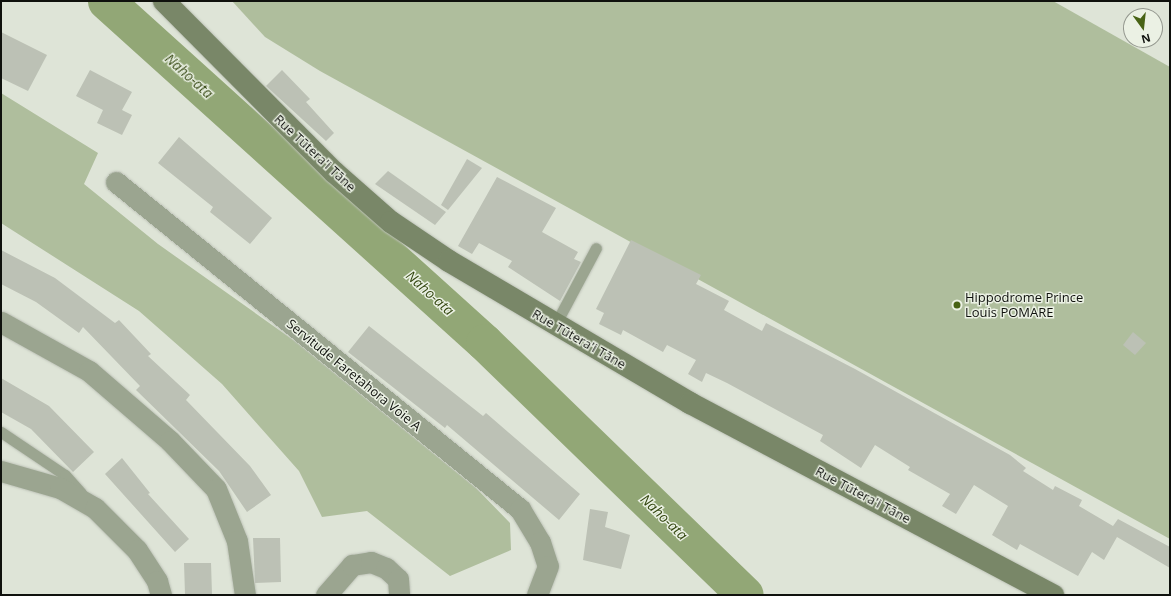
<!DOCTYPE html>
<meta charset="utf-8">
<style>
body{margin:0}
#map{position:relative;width:1171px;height:596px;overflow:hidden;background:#dee4d7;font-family:"Open Sans",sans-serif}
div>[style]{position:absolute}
.green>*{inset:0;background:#afbe9d}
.river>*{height:37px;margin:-18.5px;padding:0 18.5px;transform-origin:18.5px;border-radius:18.5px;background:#92a776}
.building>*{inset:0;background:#bcc1b5}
.roads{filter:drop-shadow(0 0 1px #bdc2b7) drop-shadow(0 0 1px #bdc2b7)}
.lane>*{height:11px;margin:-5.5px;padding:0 5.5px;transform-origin:5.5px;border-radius:5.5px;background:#9ba590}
.street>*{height:21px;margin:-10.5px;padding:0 10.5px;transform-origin:10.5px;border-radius:10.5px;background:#9ba590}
.secondary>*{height:22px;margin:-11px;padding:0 11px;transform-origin:11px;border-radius:11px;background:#798768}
.dots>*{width:11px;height:11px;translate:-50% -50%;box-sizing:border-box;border:2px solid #ebf1e4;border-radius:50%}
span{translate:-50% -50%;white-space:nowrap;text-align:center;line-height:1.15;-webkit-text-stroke:3px #ebf1e4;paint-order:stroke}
.street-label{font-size:13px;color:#0f110d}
.poi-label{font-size:13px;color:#0f110d}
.left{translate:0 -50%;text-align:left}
.water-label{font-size:14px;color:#344711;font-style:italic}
.frame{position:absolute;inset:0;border:2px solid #0f110d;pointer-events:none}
.north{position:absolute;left:1123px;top:8px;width:40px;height:40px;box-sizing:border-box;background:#ebf1e4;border:1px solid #93978e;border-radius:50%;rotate:165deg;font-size:11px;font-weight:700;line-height:16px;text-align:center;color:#0f110d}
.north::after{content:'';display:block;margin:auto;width:14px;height:18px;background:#486315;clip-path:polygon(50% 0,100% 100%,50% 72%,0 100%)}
</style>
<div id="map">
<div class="green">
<div style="clip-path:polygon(232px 1px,1053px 1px,1170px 67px,1170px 539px,320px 71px,265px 37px)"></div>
<div style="clip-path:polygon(1px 93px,98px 153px,84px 184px,158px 244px,296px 342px,476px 488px,510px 523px,511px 550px,450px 576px,367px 511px,322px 517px,299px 471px,222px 384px,139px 311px,1px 223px)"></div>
</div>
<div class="river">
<div style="left:106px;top:1px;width:509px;rotate:42.05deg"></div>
<div style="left:484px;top:342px;width:363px;rotate:44.1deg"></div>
</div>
<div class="building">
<div style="clip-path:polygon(1px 32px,47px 55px,28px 91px,1px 78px)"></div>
<div style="clip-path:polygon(90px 70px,132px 92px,122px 110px,132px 115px,122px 135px,97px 123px,103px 110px,76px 96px)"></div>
<div style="clip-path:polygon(282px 70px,310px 99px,306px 102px,334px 133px,326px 141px,266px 86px)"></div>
<div style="clip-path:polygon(179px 137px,272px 218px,250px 244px,210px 212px,213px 207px,158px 163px)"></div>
<div style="clip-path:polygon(467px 159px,482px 168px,448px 210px,441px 205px)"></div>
<div style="clip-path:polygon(388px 171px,446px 212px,435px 225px,375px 184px)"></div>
<div style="clip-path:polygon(497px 177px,556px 208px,542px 232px,578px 252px,574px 259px,581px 262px,560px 301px,508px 267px,512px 261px,479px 243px,472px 254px,458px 246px)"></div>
<div style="clip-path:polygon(631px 240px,701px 275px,696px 284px,729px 301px,724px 310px,762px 331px,766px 323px,855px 369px,1010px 455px,1026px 468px,1023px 471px,1053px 490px,1055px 486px,1082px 500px,1079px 506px,1113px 526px,1118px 519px,1170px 547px,1170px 568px,1117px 537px,1104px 560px,1092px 552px,1078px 576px,1020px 544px,1017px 550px,992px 535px,1008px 506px,974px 485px,956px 514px,942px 506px,950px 494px,908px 470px,910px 467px,875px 445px,861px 468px,820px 441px,823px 435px,727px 383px,706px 373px,702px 382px,688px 374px,696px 360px,667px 345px,663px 352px,623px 330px,621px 335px,599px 324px,604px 313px,596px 309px)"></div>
<div style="clip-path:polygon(1px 250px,55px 278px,115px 323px,119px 320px,151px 354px,148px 356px,190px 395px,186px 400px,250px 466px,271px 495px,247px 512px,219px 471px,136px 390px,140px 386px,83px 327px,79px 333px,36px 302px,1px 284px)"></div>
<div style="clip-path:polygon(369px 326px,483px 416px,486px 413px,580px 494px,559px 520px,447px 425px,445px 428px,348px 352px)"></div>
<div style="clip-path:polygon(1133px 332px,1146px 343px,1135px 355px,1123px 345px)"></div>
<div style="clip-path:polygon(1px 378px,49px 406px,94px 452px,73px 472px,31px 429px,1px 412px)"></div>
<div style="clip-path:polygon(122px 458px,150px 493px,148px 494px,189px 539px,175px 552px,105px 474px)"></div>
<div style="clip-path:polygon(590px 509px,608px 512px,605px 527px,630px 535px,621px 569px,583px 560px)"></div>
<div style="clip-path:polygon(253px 538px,280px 538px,281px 582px,255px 583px)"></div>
<div style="clip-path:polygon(184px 563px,211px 563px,212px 595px,185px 595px)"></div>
</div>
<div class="roads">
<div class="lane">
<div style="left:555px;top:325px;width:87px;rotate:-62deg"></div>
<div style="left:1px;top:432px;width:77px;rotate:33.9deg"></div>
<div style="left:65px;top:475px;width:24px;rotate:48deg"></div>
</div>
<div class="street">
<div style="left:116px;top:182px;width:520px;rotate:38.99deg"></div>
<div style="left:520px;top:509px;width:39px;rotate:59deg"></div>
<div style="left:540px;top:542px;width:25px;rotate:72deg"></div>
<div style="left:548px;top:566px;width:31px;rotate:111deg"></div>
<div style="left:1px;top:322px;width:101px;rotate:29.1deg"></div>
<div style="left:89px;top:371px;width:107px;rotate:40.8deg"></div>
<div style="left:170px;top:441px;width:66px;rotate:46.2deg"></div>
<div style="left:216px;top:489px;width:56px;rotate:68deg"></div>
<div style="left:237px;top:541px;width:55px;rotate:81.6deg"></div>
<div style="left:1px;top:471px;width:61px;rotate:16.1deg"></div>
<div style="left:60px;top:488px;width:40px;rotate:29.7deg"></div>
<div style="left:95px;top:508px;width:59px;rotate:45deg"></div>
<div style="left:137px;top:550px;width:37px;rotate:57deg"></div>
<div style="left:157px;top:581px;width:15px;rotate:74deg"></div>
<div style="left:326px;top:595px;width:40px;rotate:-49deg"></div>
<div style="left:352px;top:565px;width:19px;rotate:-9deg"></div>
<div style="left:371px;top:562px;width:16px;rotate:22deg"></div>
<div style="left:386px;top:568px;width:16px;rotate:43deg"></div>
<div style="left:398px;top:579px;width:16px;rotate:86deg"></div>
</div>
<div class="secondary">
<div style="left:164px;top:1px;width:241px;rotate:45.2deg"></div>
<div style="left:334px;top:172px;width:76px;rotate:41.3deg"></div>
<div style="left:391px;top:222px;width:70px;rotate:33.9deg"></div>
<div style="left:449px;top:261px;width:280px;rotate:30.5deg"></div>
<div style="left:690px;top:403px;width:411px;rotate:27.9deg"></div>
</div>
</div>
<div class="dots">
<div style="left:957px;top:305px;background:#486315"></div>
</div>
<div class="street-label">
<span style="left:315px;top:153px;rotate:43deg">Rue Tūtera'i Tāne</span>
<span style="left:579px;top:339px;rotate:30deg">Rue Tūtera'i Tāne</span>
<span style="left:354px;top:375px;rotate:39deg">Servitude Faretahora Voie A</span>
<span style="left:863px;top:495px;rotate:28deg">Rue Tūtera'i Tāne</span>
</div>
<div class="poi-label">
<span class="left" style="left:965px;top:305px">Hippodrome Prince<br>Louis POMARE</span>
</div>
<div class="water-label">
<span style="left:189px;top:76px;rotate:42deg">Naho-ata</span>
<span style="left:430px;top:293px;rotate:42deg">Naho-ata</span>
<span style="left:664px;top:517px;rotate:44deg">Naho-ata</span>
</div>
<div class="frame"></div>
<div class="north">N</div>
</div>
